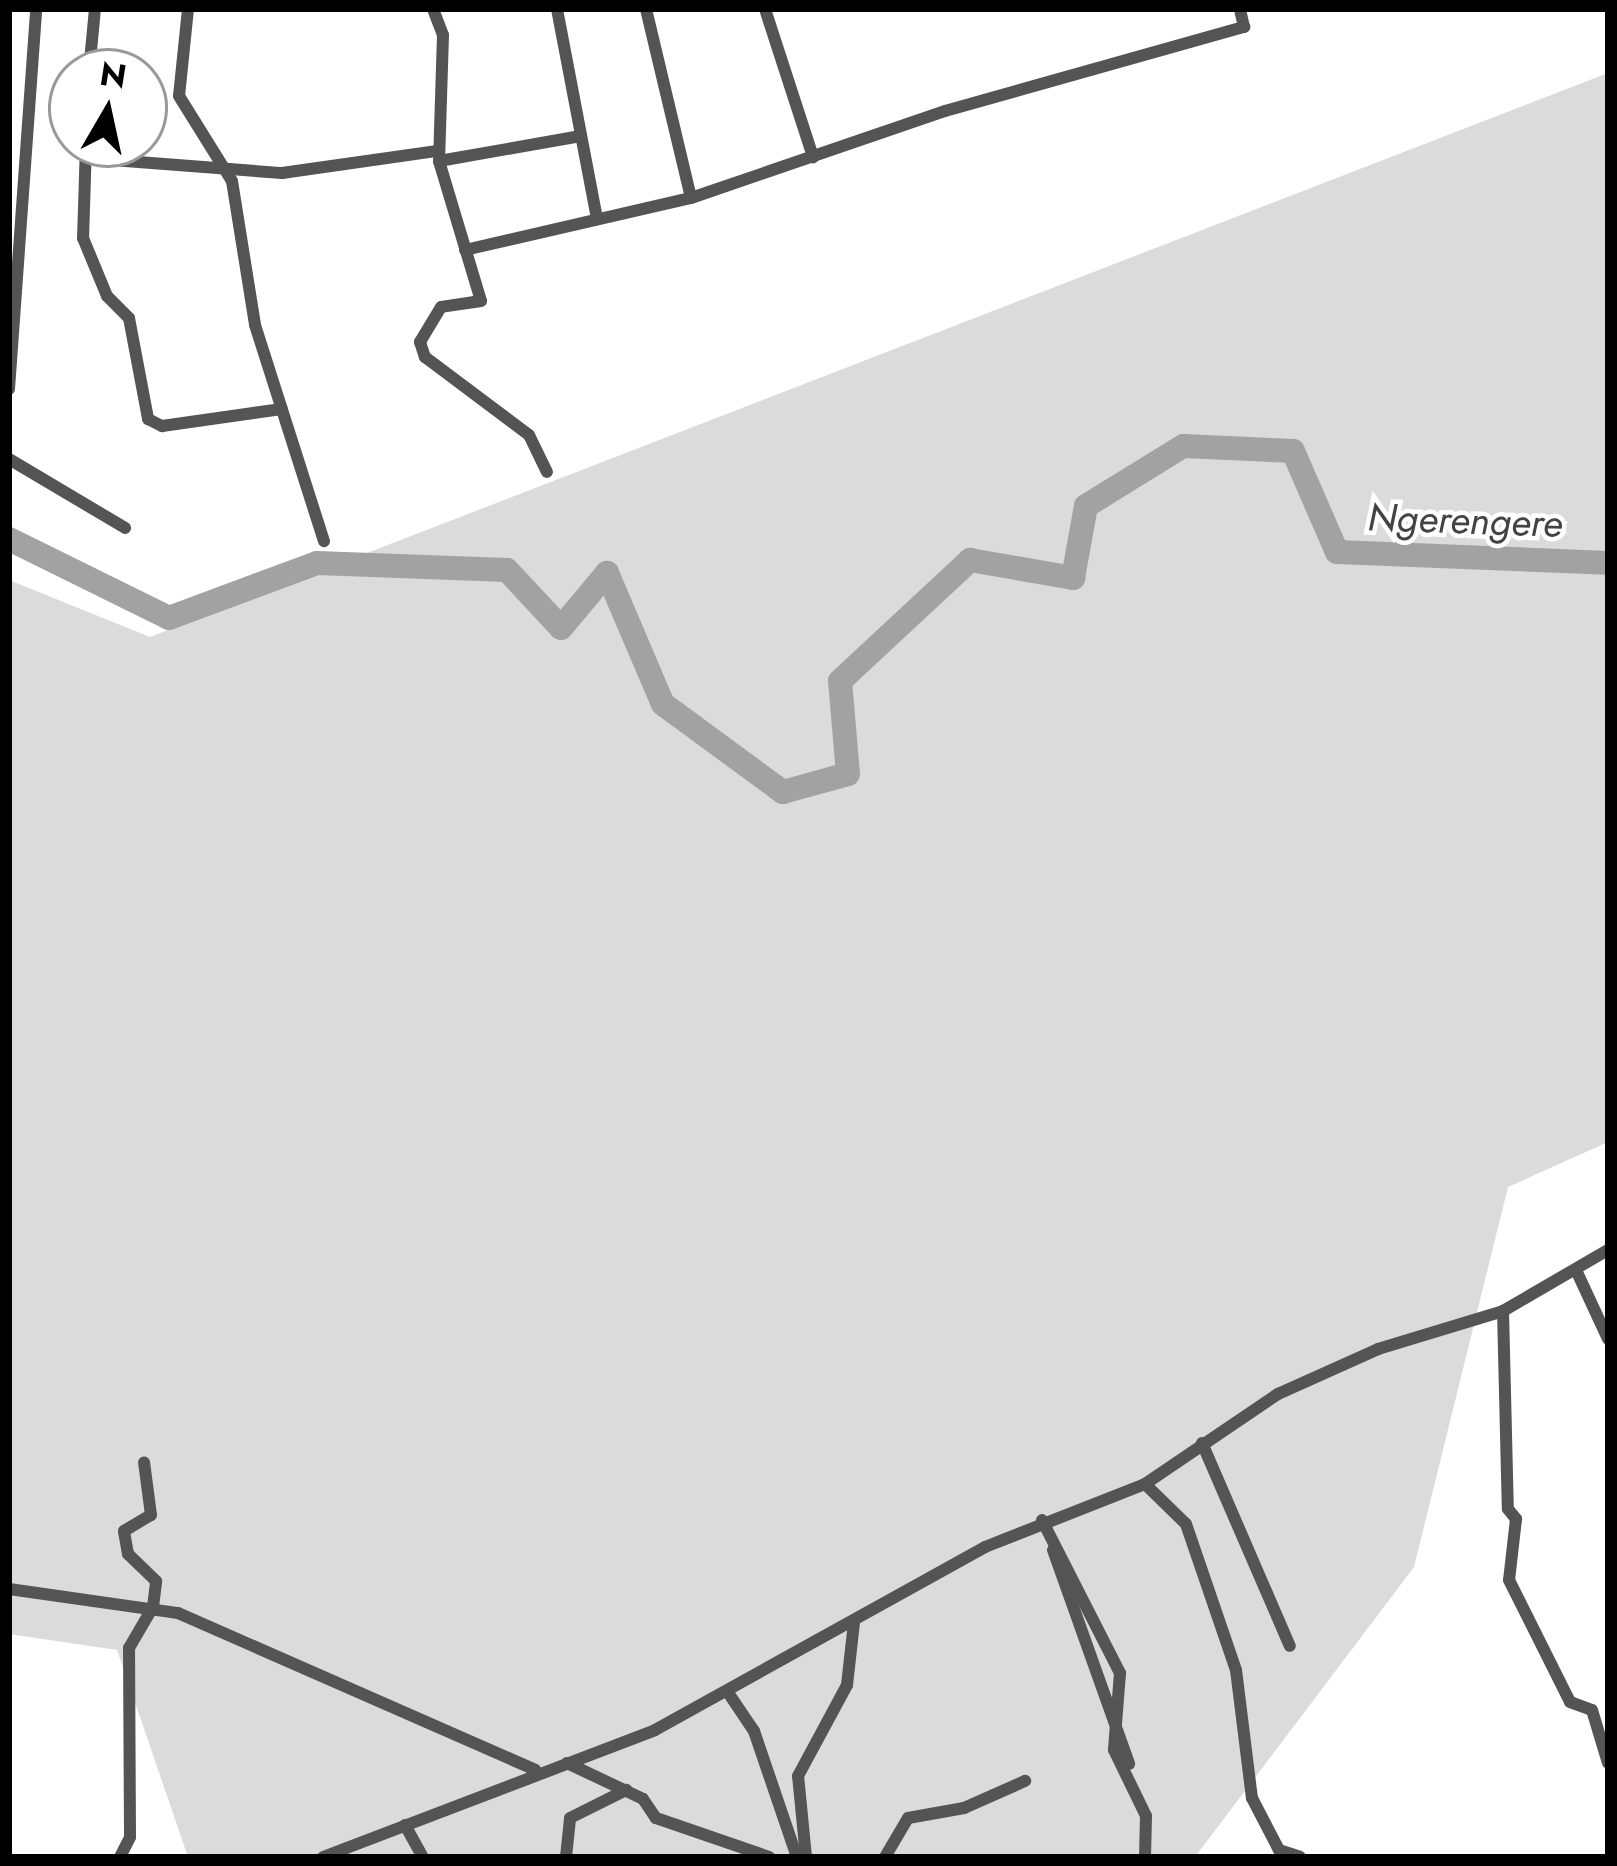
<!DOCTYPE html>
<style>
body{margin:0}
#map{position:relative;width:1617px;height:1866px;overflow:hidden;background:#fff;font-family:Jost,sans-serif}
div>[style]{position:absolute}
.green>*{inset:0;background:#dbdbdb}
.river>*{height:24px;margin:-12px;padding:0 12px;transform-origin:12px;border-radius:12px;background:#a2a2a2}
.street>*{height:12px;margin:-6px;padding:0 6px;transform-origin:6px;border-radius:6px;background:#545454}
span{translate:-50% -50%;white-space:nowrap;text-align:center;line-height:1.15;-webkit-text-stroke:9px #fff;paint-order:stroke}
.water-label{font-size:39px;color:#434343;font-style:italic}
.frame{position:absolute;inset:0;border:12px solid #000;pointer-events:none}
.north{position:absolute;left:48px;top:48px;width:120px;height:120px;box-sizing:border-box;background:#fff;border:3px solid #999;border-radius:50%;rotate:9deg;font-size:33px;font-weight:700;line-height:48px;text-align:center;color:#000}
.north::after{content:'';display:block;margin:auto;width:42px;height:54px;background:#000;clip-path:polygon(50% 0,100% 100%,50% 72%,0 100%)}
</style>
<div id="map">
<div class="green">
<div style="clip-path:polygon(1608px 73px,1608px 1142px,1508px 1187px,1414px 1567px,1195px 1857px,188px 1857px,117px 1650px,9px 1634px,9px 580px,150px 637px)"></div>
</div>
<div class="river">
<div style="left:9px;top:539px;width:178px;rotate:26.3deg"></div>
<div style="left:169px;top:618px;width:158px;rotate:-20.4deg"></div>
<div style="left:317px;top:563px;width:190px;rotate:2.1deg"></div>
<div style="left:507px;top:570px;width:79px;rotate:47deg"></div>
<div style="left:561px;top:628px;width:72px;rotate:-50.1deg"></div>
<div style="left:607px;top:573px;width:142px;rotate:66.9deg"></div>
<div style="left:663px;top:704px;width:149px;rotate:36.3deg"></div>
<div style="left:783px;top:792px;width:67px;rotate:-15.5deg"></div>
<div style="left:848px;top:774px;width:93px;rotate:-94.9deg"></div>
<div style="left:840px;top:681px;width:178px;rotate:-42.9deg"></div>
<div style="left:970px;top:560px;width:105px;rotate:9.9deg"></div>
<div style="left:1073px;top:578px;width:73px;rotate:-79.8deg"></div>
<div style="left:1086px;top:506px;width:114px;rotate:-31.7deg"></div>
<div style="left:1183px;top:446px;width:110px;rotate:2.6deg"></div>
<div style="left:1293px;top:451px;width:110px;rotate:66.5deg"></div>
<div style="left:1337px;top:552px;width:271px;rotate:2.3deg"></div>
</div>
<div class="street">
<div style="left:188px;top:9px;width:87px;rotate:95.9deg"></div>
<div style="left:179px;top:96px;width:100px;rotate:58.1deg"></div>
<div style="left:232px;top:181px;width:146px;rotate:80.9deg"></div>
<div style="left:255px;top:325px;width:227px;rotate:72.3deg"></div>
<div style="left:433px;top:9px;width:28px;rotate:69deg"></div>
<div style="left:443px;top:35px;width:126px;rotate:91.8deg"></div>
<div style="left:439px;top:161px;width:146px;rotate:73.3deg"></div>
<div style="left:481px;top:301px;width:40px;rotate:171.5deg"></div>
<div style="left:441px;top:307px;width:41px;rotate:121deg"></div>
<div style="left:420px;top:342px;width:16px;rotate:72deg"></div>
<div style="left:425px;top:357px;width:130px;rotate:36.9deg"></div>
<div style="left:529px;top:435px;width:41px;rotate:64.1deg"></div>
<div style="left:557px;top:9px;width:214px;rotate:79.2deg"></div>
<div style="left:646px;top:9px;width:194px;rotate:76.6deg"></div>
<div style="left:765px;top:9px;width:156px;rotate:72deg"></div>
<div style="left:89px;top:72px;width:63px;rotate:-84.6deg"></div>
<div style="left:86px;top:144px;width:94px;rotate:91.8deg"></div>
<div style="left:83px;top:238px;width:63px;rotate:67.5deg"></div>
<div style="left:107px;top:296px;width:31px;rotate:45deg"></div>
<div style="left:129px;top:318px;width:103px;rotate:79.3deg"></div>
<div style="left:148px;top:419px;width:16px;rotate:27deg"></div>
<div style="left:162px;top:426px;width:121px;rotate:-8.1deg"></div>
<div style="left:86px;top:158px;width:197px;rotate:4.4deg"></div>
<div style="left:282px;top:173px;width:157px;rotate:-8.1deg"></div>
<div style="left:439px;top:161px;width:144px;rotate:-10deg"></div>
<div style="left:465px;top:250px;width:232px;rotate:-13deg"></div>
<div style="left:691px;top:198px;width:268px;rotate:-18.9deg"></div>
<div style="left:945px;top:111px;width:311px;rotate:-15.7deg"></div>
<div style="left:1244px;top:27px;width:18px;rotate:-103deg"></div>
<div style="left:9px;top:389px;width:381px;rotate:-85.9deg"></div>
<div style="left:9px;top:459px;width:135px;rotate:30.7deg"></div>
<div style="left:1576px;top:1270px;width:76px;rotate:65.1deg"></div>
<div style="left:1503px;top:1311px;width:198px;rotate:88.6deg"></div>
<div style="left:1508px;top:1509px;width:13px;rotate:51deg"></div>
<div style="left:1516px;top:1519px;width:61px;rotate:96.5deg"></div>
<div style="left:1509px;top:1580px;width:136px;rotate:63.4deg"></div>
<div style="left:1570px;top:1702px;width:23px;rotate:20deg"></div>
<div style="left:1592px;top:1710px;width:55px;rotate:73.2deg"></div>
<div style="left:1202px;top:1443px;width:221px;rotate:66.6deg"></div>
<div style="left:1145px;top:1484px;width:57px;rotate:44.3deg"></div>
<div style="left:1186px;top:1524px;width:154px;rotate:71.1deg"></div>
<div style="left:1236px;top:1670px;width:129px;rotate:82.9deg"></div>
<div style="left:1252px;top:1798px;width:59px;rotate:62.6deg"></div>
<div style="left:1279px;top:1850px;width:22px;rotate:18deg"></div>
<div style="left:1042px;top:1520px;width:172px;rotate:63deg"></div>
<div style="left:1120px;top:1673px;width:77px;rotate:94.5deg"></div>
<div style="left:1114px;top:1750px;width:73px;rotate:64.1deg"></div>
<div style="left:1146px;top:1816px;width:41px;rotate:91.4deg"></div>
<div style="left:1053px;top:1550px;width:227px;rotate:70.4deg"></div>
<div style="left:9px;top:1589px;width:171px;rotate:8.1deg"></div>
<div style="left:178px;top:1613px;width:390px;rotate:23.7deg"></div>
<div style="left:727px;top:1691px;width:48px;rotate:56deg"></div>
<div style="left:754px;top:1731px;width:133px;rotate:71.2deg"></div>
<div style="left:567px;top:1763px;width:84px;rotate:25.3deg"></div>
<div style="left:643px;top:1799px;width:23px;rotate:56deg"></div>
<div style="left:656px;top:1818px;width:120px;rotate:19deg"></div>
<div style="left:405px;top:1825px;width:37px;rotate:61deg"></div>
<div style="left:120px;top:1857px;width:22px;rotate:-63deg"></div>
<div style="left:130px;top:1837px;width:189px;rotate:-90.3deg"></div>
<div style="left:129px;top:1648px;width:48px;rotate:-59.7deg"></div>
<div style="left:153px;top:1607px;width:26px;rotate:-83deg"></div>
<div style="left:156px;top:1581px;width:39px;rotate:-136deg"></div>
<div style="left:128px;top:1554px;width:23px;rotate:-100deg"></div>
<div style="left:124px;top:1531px;width:31px;rotate:-31deg"></div>
<div style="left:151px;top:1515px;width:53px;rotate:-97.5deg"></div>
<div style="left:323px;top:1857px;width:355px;rotate:-20.9deg"></div>
<div style="left:655px;top:1730px;width:377px;rotate:-29deg"></div>
<div style="left:985px;top:1547px;width:172px;rotate:-21.5deg"></div>
<div style="left:1145px;top:1484px;width:161px;rotate:-34.1deg"></div>
<div style="left:1278px;top:1394px;width:110px;rotate:-24.2deg"></div>
<div style="left:1378px;top:1349px;width:131px;rotate:-16.9deg"></div>
<div style="left:1503px;top:1311px;width:121px;rotate:-30.2deg"></div>
<div style="left:566px;top:1857px;width:39px;rotate:-84deg"></div>
<div style="left:570px;top:1818px;width:63px;rotate:-26.6deg"></div>
<div style="left:806px;top:1857px;width:81px;rotate:-95.6deg"></div>
<div style="left:798px;top:1776px;width:103px;rotate:-61.7deg"></div>
<div style="left:847px;top:1685px;width:62px;rotate:-83.6deg"></div>
<div style="left:885px;top:1857px;width:45px;rotate:-59.5deg"></div>
<div style="left:908px;top:1818px;width:57px;rotate:-10.1deg"></div>
<div style="left:964px;top:1808px;width:67px;rotate:-23.9deg"></div>
</div>
<div class="water-label">
<span style="left:1465px;top:521px;rotate:2deg">Ngerengere</span>
</div>
<div class="frame"></div>
<div class="north">N</div>
</div>
